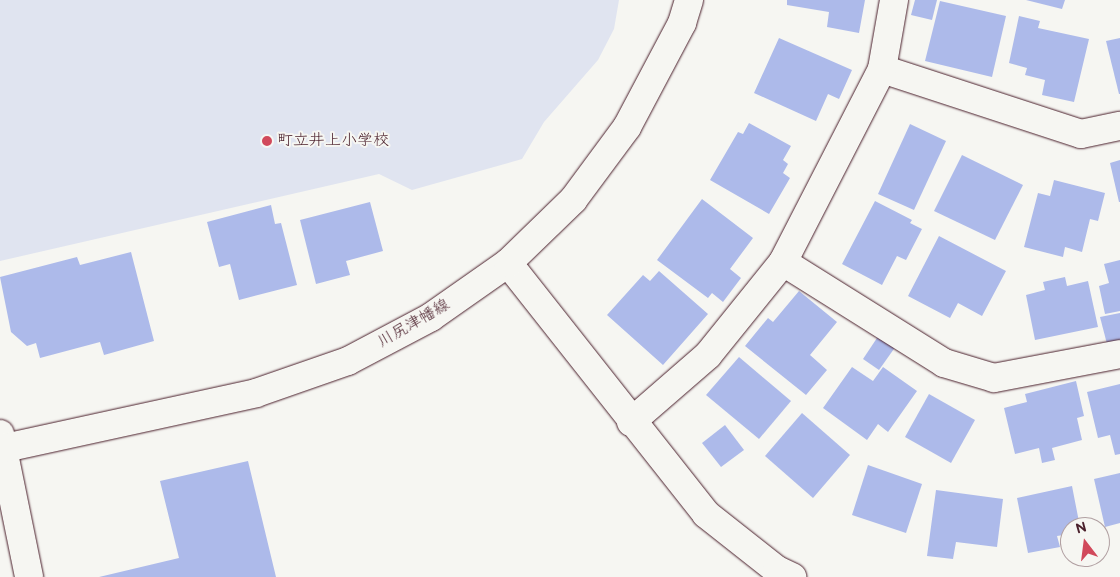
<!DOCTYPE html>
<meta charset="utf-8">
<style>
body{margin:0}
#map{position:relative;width:1120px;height:577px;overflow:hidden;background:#f6f6f2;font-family:"Balsamiq Sans","Klee One",sans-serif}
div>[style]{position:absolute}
.built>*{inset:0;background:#e0e4f0}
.building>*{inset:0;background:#adbaea}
.roads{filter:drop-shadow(0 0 1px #4a1f2b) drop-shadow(0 0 1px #4a1f2b)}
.minor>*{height:28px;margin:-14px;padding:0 14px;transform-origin:14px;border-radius:14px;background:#f6f6f2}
.major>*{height:28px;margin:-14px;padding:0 14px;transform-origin:14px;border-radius:14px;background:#f6f6f2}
.dots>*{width:14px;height:14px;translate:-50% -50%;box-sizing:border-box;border:2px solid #f6f6f2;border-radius:50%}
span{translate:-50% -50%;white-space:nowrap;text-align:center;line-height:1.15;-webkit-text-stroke:4px #f6f6f2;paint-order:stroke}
.poi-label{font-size:16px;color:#4a1f2b}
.left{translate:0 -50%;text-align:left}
.street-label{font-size:16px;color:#4a1f2b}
.north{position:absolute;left:1060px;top:517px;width:50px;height:50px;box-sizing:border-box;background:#f6f6f2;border:1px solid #b1a0a2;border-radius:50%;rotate:345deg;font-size:14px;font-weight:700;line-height:20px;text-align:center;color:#4a1f2b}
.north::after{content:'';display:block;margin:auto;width:18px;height:22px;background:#d1495b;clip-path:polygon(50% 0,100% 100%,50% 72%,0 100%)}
</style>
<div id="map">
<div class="built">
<div style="clip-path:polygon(0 0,619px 0,614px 29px,598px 60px,544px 122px,522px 159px,412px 190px,379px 174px,0 261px)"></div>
</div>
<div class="building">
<div style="clip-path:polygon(787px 0,865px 0,859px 33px,827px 27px,829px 12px,787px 5px)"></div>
<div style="clip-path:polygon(915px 0,937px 0,932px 20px,911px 15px)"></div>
<div style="clip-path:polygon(1026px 0,1065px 0,1062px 9px)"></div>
<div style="clip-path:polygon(940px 1px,1006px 16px,992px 77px,925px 61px)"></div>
<div style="clip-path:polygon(1019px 16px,1040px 21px,1038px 28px,1089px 39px,1074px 102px,1042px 95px,1045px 80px,1025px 75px,1027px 68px,1009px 63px)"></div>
<div style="clip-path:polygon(779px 38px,852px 70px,839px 99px,828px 94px,816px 121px,754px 93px)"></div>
<div style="clip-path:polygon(1120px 38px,1120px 94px,1119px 94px,1106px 41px)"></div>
<div style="clip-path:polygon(749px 123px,791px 146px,783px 160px,788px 164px,783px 173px,790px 178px,769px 214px,710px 180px,738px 132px,743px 134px)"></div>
<div style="clip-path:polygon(910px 124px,946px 141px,914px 210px,878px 194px)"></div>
<div style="clip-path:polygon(962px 155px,1023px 185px,995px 240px,934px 211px)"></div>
<div style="clip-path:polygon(1120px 160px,1120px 202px,1119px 202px,1110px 163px)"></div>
<div style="clip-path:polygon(1054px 180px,1105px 193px,1098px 221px,1090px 219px,1082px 252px,1065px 247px,1063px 257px,1024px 247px,1038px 193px,1050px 196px)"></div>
<div style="clip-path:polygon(702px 199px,753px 238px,730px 269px,741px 278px,723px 302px,712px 293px,708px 298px,657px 260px)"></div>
<div style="clip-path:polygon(875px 201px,912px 220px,910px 223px,922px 229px,906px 260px,897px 256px,882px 285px,842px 264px)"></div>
<div style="clip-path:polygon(370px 202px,383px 251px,346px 261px,350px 275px,316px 284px,300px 220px)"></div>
<div style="clip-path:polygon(271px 205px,275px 224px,281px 223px,297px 285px,239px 300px,230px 264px,219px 267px,207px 222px)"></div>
<div style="clip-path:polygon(939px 236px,1006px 271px,982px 316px,958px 303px,950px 318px,908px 296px)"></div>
<div style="clip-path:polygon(131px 252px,154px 341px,104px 355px,100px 342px,40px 358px,36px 343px,27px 346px,11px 332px,0 277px,77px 257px,80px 265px)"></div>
<div style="clip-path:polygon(1120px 260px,1120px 311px,1105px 314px,1099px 286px,1109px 283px,1104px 264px)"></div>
<div style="clip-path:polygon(659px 271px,708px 314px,663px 365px,607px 315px,643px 275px,650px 281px)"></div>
<div style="clip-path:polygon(1065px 277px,1067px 286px,1088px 281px,1098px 327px,1035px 340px,1026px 295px,1045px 290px,1043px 282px)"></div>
<div style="clip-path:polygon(799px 291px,837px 322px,810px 355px,827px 370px,806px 395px,745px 346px,768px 318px,773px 322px)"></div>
<div style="clip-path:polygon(1120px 313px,1120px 341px,1107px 344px,1100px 317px)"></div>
<div style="clip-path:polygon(879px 335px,896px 346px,879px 370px,863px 359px)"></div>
<div style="clip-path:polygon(739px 357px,791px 401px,759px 439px,706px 395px)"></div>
<div style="clip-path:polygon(852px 367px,873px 381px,883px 367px,917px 391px,888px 432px,878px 424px,867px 440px,823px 408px)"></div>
<div style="clip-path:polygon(1076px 381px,1084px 416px,1077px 418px,1082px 440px,1052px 448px,1055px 460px,1042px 463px,1039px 448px,1015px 454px,1004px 408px,1027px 402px,1025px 394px)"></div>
<div style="clip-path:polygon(1120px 384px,1120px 454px,1115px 455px,1110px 435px,1098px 438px,1087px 392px)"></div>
<div style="clip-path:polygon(929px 394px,975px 420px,951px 463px,905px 437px)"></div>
<div style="clip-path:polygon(802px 413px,850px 455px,813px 498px,765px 456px)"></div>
<div style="clip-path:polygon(725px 425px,744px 450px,721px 467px,702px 443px)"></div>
<div style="clip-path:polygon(248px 461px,276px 577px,99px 577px,179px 558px,160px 481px)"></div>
<div style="clip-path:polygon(868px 465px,922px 484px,906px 533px,852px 515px)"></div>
<div style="clip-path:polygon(1120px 473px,1120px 523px,1105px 527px,1094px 479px)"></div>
<div style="clip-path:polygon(1072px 486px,1080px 527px,1070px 527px,1070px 534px,1057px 536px,1060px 547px,1028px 553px,1017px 498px)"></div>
<div style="clip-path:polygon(936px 490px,1003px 499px,997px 547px,956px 542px,953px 559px,927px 556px)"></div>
</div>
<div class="roads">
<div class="minor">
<div style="left:882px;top:69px;width:209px;rotate:18.1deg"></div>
<div style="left:1081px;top:134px;width:40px;rotate:-12deg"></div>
<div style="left:783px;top:262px;width:190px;rotate:32.1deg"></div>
<div style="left:944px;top:363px;width:52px;rotate:16.7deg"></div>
<div style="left:994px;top:378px;width:128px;rotate:-10.8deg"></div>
<div style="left:508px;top:263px;width:320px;rotate:51.7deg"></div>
<div style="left:706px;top:514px;width:90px;rotate:38.3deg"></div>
<div style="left:777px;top:570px;width:17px;rotate:25deg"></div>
<div style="left:631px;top:422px;width:102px;rotate:-41deg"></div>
<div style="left:708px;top:355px;width:119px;rotate:-51.1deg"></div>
<div style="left:783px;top:262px;width:217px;rotate:-62.8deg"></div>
<div style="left:882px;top:69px;width:70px;rotate:-80.1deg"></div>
<div style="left:0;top:434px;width:146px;rotate:78.5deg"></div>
</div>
<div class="major">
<div style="left:0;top:449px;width:262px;rotate:-12.3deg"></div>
<div style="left:256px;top:393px;width:97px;rotate:-19.2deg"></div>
<div style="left:348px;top:361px;width:94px;rotate:-27.9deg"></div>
<div style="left:431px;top:317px;width:94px;rotate:-35deg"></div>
<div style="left:508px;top:263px;width:91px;rotate:-44.1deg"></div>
<div style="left:573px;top:200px;width:91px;rotate:-53.5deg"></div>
<div style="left:627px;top:127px;width:118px;rotate:-62.1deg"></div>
<div style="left:682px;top:23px;width:24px;rotate:-73deg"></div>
</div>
</div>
<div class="dots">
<div style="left:267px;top:141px;background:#d1495b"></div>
</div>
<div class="poi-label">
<span class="left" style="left:277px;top:141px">町立井上小学校</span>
</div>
<div class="street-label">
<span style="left:414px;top:324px;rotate:-30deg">川尻津幡線</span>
</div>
<div class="north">N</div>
</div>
